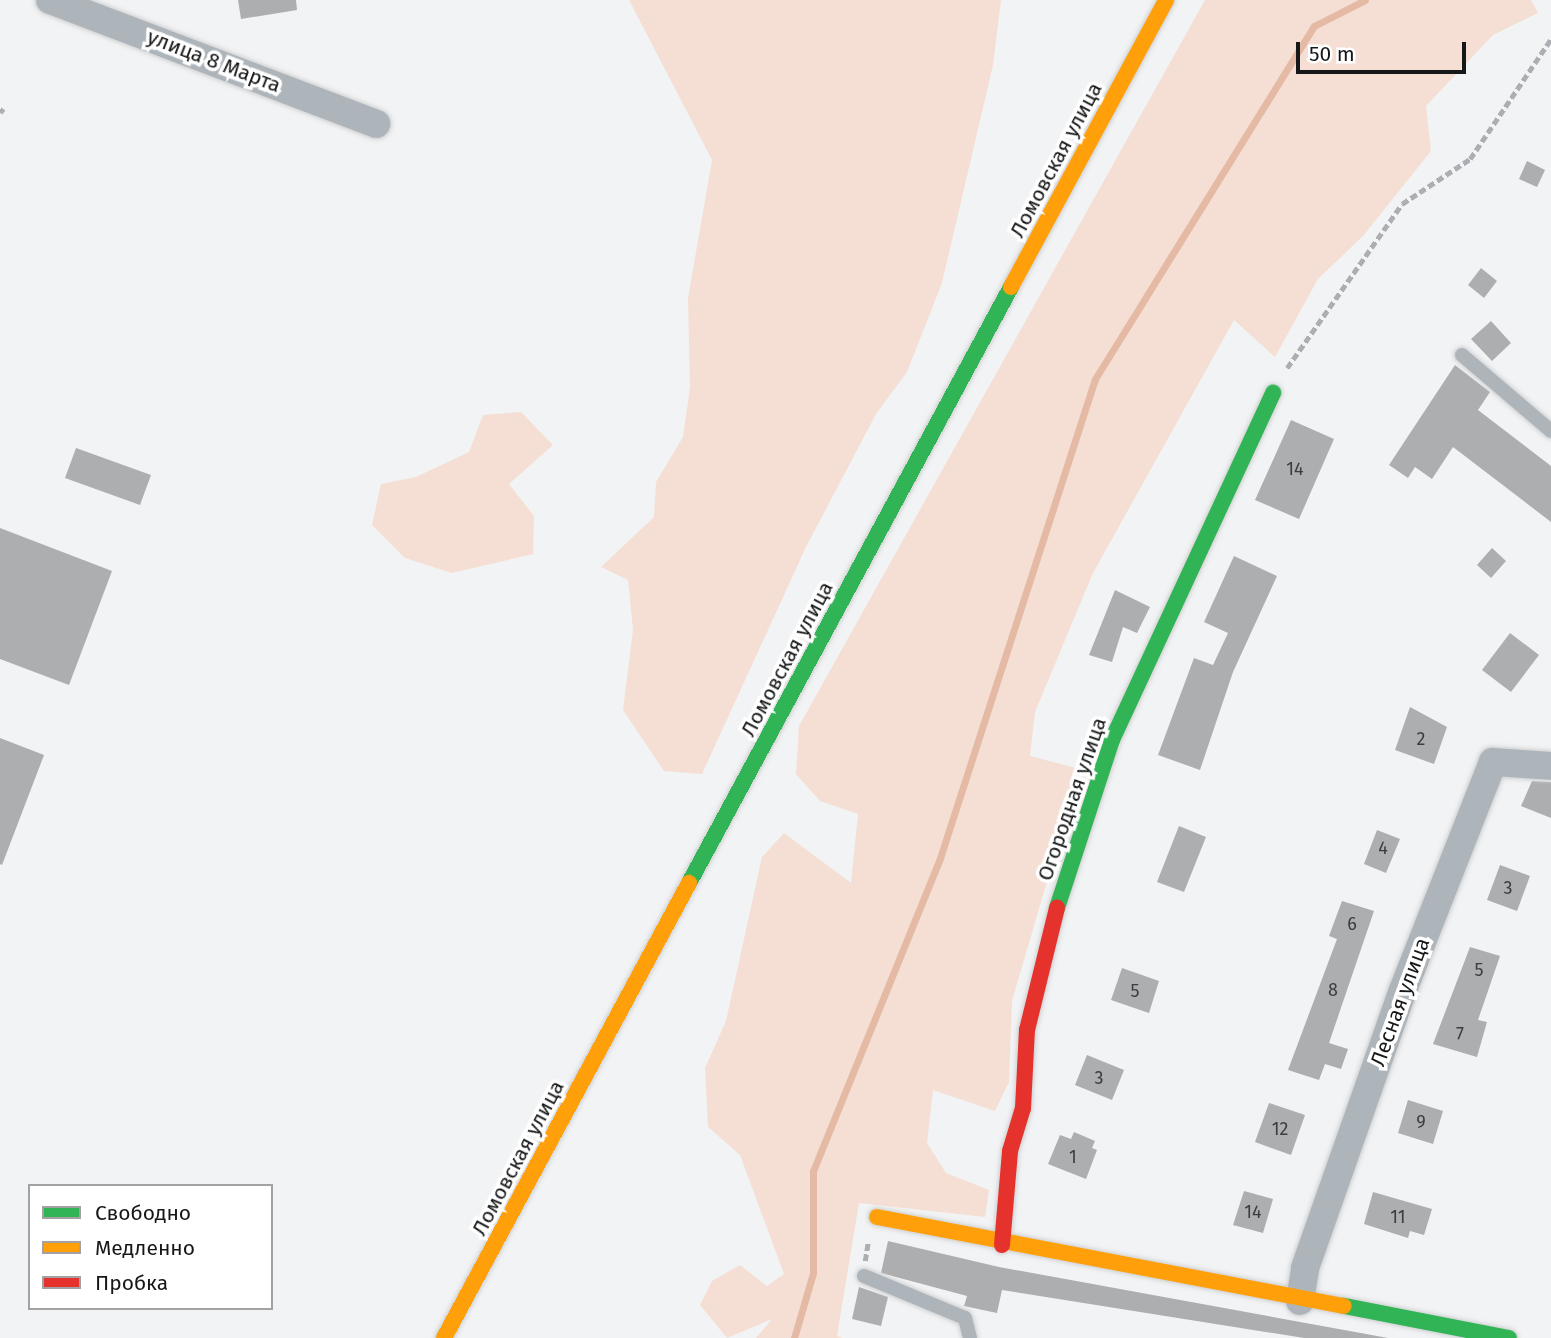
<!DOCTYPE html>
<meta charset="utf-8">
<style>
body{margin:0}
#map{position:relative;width:1551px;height:1338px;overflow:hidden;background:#f2f3f4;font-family:"Fira Sans",sans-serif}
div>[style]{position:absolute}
.green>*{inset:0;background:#f5dfd4}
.stream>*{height:7px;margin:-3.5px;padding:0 3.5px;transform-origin:3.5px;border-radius:3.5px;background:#e5baa5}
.building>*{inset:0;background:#adaeaf}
.path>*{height:4.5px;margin-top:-2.25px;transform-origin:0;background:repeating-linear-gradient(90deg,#abafb3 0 7px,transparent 0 10.5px)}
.roads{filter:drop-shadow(0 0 2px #cfd0d1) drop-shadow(0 0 2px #cfd0d1)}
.lane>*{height:14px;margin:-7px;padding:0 7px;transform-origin:7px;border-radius:7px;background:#adb4ba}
.street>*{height:28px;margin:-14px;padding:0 14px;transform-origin:14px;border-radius:14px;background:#adb4ba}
.fast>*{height:16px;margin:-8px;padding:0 8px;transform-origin:8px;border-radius:8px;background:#30b455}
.slow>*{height:16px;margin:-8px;padding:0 8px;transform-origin:8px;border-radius:8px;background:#ff9f0a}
.jam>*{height:16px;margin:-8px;padding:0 8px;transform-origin:8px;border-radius:8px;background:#e5322d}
span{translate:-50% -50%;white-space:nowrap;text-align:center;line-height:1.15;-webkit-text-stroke:7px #fff;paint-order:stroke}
.number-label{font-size:18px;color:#3c3d3e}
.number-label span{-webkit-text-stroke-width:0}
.street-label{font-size:21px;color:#161718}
.legend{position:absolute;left:28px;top:1184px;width:245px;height:126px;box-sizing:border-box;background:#fff;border:2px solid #a2a2a3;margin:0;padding:9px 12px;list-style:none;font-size:21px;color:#161718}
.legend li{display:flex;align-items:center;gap:14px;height:35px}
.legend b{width:35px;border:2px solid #a2a2a3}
.scale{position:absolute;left:1296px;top:42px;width:170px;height:32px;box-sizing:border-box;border:4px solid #161718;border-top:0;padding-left:9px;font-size:21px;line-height:24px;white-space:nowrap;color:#161718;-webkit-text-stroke:5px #fff;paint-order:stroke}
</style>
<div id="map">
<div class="green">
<div style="clip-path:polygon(629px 0,1001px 0,993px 65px,942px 283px,907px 372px,876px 414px,806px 547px,702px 774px,664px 771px,623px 710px,633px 630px,628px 580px,601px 567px,654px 517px,656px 482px,683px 437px,690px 387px,688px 298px,712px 160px)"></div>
<div style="clip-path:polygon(1205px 0,1531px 0,1538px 13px,1493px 35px,1426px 106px,1431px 151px,1363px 236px,1318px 279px,1275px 357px,1234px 320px,1093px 573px,1035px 712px,1030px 756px,1080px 769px,1012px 1001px,1009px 1082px,995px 1111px,933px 1090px,927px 1143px,946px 1173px,989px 1190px,985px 1217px,859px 1203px,837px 1336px,843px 1338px,756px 1338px,772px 1319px,727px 1338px,700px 1305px,712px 1281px,740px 1265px,767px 1286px,784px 1274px,740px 1155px,708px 1127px,705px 1068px,726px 1021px,762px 857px,784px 833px,851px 883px,858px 814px,820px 801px,796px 774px,799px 726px)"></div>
<div style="clip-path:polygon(521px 412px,553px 445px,509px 484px,534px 516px,533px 554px,452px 573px,405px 558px,372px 525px,381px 484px,416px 477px,469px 452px,483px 415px)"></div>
</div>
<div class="stream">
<div style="left:794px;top:1338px;width:68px;rotate:-73.7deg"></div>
<div style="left:813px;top:1273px;width:102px;rotate:-90deg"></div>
<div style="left:813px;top:1171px;width:338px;rotate:-67.9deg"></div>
<div style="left:940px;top:858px;width:503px;rotate:-72.07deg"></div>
<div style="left:1095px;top:379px;width:415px;rotate:-58.2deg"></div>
<div style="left:1314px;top:26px;width:57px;rotate:-27deg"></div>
</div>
<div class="building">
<div style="clip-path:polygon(238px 0,296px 0,297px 10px,241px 19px)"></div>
<div style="clip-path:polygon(1527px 161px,1545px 170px,1537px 187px,1519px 179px)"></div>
<div style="clip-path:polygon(1481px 268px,1497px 281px,1484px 298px,1468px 285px)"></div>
<div style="clip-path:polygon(1491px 321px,1511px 343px,1492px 361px,1471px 339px)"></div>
<div style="clip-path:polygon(1455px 365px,1490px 392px,1478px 410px,1551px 466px,1551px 522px,1453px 447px,1432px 479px,1415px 467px,1408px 478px,1389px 465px)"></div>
<div style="clip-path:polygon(1291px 420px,1334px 439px,1299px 519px,1255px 500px)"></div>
<div style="clip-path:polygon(76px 448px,151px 475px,140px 505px,65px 478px)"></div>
<div style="clip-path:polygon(0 528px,112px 571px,69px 685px,0 659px)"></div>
<div style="clip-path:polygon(1492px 548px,1506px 561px,1491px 578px,1477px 565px)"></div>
<div style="clip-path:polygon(1234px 556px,1277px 576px,1233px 672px,1200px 770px,1158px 755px,1194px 658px,1213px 665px,1228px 633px,1204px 622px)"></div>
<div style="clip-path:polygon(1115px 590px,1150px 607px,1137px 633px,1123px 627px,1112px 662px,1089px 655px)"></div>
<div style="clip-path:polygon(1510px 633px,1539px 655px,1511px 692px,1482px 670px)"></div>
<div style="clip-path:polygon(1410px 707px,1447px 727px,1434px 764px,1395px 750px)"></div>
<div style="clip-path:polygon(0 738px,44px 755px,2px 865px,0 864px)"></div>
<div style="clip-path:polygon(1532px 781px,1551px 782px,1551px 818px,1521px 806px)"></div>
<div style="clip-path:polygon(1179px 826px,1206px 837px,1184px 892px,1157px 882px)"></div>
<div style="clip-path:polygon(1377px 830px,1400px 839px,1386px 873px,1364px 864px)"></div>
<div style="clip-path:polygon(1500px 865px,1530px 876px,1517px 911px,1487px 900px)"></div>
<div style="clip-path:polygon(1342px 901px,1374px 911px,1329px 1043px,1348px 1049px,1341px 1069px,1325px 1064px,1319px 1080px,1288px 1070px,1337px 939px,1329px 936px)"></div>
<div style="clip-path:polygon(1470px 947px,1500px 956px,1478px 1020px,1487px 1022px,1477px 1057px,1433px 1044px)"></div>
<div style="clip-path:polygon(1122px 968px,1159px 981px,1149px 1013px,1111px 1000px)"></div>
<div style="clip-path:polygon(1087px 1055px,1124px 1070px,1112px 1100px,1075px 1085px)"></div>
<div style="clip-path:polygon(1408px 1100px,1443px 1111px,1433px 1144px,1398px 1133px)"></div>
<div style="clip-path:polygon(1269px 1103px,1305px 1115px,1291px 1155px,1255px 1142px)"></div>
<div style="clip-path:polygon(1074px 1132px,1095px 1141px,1092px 1148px,1097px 1150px,1086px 1179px,1048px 1164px,1060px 1135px,1071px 1139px)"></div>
<div style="clip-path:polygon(1244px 1191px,1273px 1199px,1263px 1233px,1233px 1225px)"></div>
<div style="clip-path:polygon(1373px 1192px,1432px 1209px,1424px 1235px,1410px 1231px,1408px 1238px,1364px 1224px)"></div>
<div style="clip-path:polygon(888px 1241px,999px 1267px,1388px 1338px,1304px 1338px,1002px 1290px,997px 1313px,964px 1306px,967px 1296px,881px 1273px)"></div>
<div style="clip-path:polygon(859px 1287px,888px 1297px,881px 1326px,852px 1319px)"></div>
</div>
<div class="path">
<div style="left:0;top:109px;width:5px;rotate:37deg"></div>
<div style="left:1287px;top:368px;width:200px;rotate:-55deg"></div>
<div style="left:1402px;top:204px;width:82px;rotate:-33.5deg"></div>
<div style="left:1470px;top:159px;width:145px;rotate:-56deg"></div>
<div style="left:865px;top:1261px;width:19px;rotate:-81deg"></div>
</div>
<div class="roads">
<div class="lane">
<div style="left:1462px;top:355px;width:117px;rotate:40.5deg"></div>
<div style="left:864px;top:1276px;width:109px;rotate:22.6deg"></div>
<div style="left:965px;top:1318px;width:21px;rotate:76deg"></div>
</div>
<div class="street">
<div style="left:50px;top:0;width:349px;rotate:20.8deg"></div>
<div style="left:1300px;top:1301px;width:33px;rotate:-81deg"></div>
<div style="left:1305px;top:1268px;width:295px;rotate:-70.6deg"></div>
<div style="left:1403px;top:990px;width:245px;rotate:-68.5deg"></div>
<div style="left:1493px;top:762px;width:58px;rotate:3.9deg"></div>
</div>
<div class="fast">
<div style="left:689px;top:883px;width:677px;rotate:-61.62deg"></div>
<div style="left:1057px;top:908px;width:177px;rotate:-71.9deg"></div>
<div style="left:1112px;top:740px;width:383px;rotate:-65.1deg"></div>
<div style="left:1344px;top:1306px;width:168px;rotate:11deg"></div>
</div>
<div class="slow">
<div style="left:1011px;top:287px;width:326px;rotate:-61.6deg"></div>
<div style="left:877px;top:1217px;width:475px;rotate:10.8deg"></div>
<div style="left:444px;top:1338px;width:517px;rotate:-61.7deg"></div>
</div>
<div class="jam">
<div style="left:1002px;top:1245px;width:94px;rotate:-85.1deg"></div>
<div style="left:1010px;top:1151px;width:45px;rotate:-73.2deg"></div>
<div style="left:1023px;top:1108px;width:78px;rotate:-87.1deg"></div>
<div style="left:1027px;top:1030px;width:126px;rotate:-76.2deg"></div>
</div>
</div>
<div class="number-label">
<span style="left:1295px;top:469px">14</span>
<span style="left:1421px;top:739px">2</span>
<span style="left:1383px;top:848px">4</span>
<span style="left:1508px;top:888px">3</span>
<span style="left:1352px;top:924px">6</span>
<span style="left:1479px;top:970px">5</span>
<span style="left:1333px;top:990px">8</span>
<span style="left:1135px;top:991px">5</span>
<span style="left:1460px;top:1034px">7</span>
<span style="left:1099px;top:1078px">3</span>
<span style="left:1421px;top:1122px">9</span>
<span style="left:1280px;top:1129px">12</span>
<span style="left:1073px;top:1157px">1</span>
<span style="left:1253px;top:1212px">14</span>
<span style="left:1398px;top:1217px">11</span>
</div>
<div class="street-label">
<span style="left:214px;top:61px;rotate:21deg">улица 8 Марта</span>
<span style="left:1056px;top:160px;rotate:-62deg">Ломовская улица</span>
<span style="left:787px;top:659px;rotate:-62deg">Ломовская улица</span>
<span style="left:1072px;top:799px;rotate:-71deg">Огородная улица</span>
<span style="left:1400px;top:1002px;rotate:-70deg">Лесная улица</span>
<span style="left:518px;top:1158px;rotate:-62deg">Ломовская улица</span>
</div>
<ul class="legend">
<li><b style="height:9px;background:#30b455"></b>Свободно</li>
<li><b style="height:9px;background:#ff9f0a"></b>Медленно</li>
<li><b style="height:9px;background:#e5322d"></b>Пробка</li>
</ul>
<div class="scale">50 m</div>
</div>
